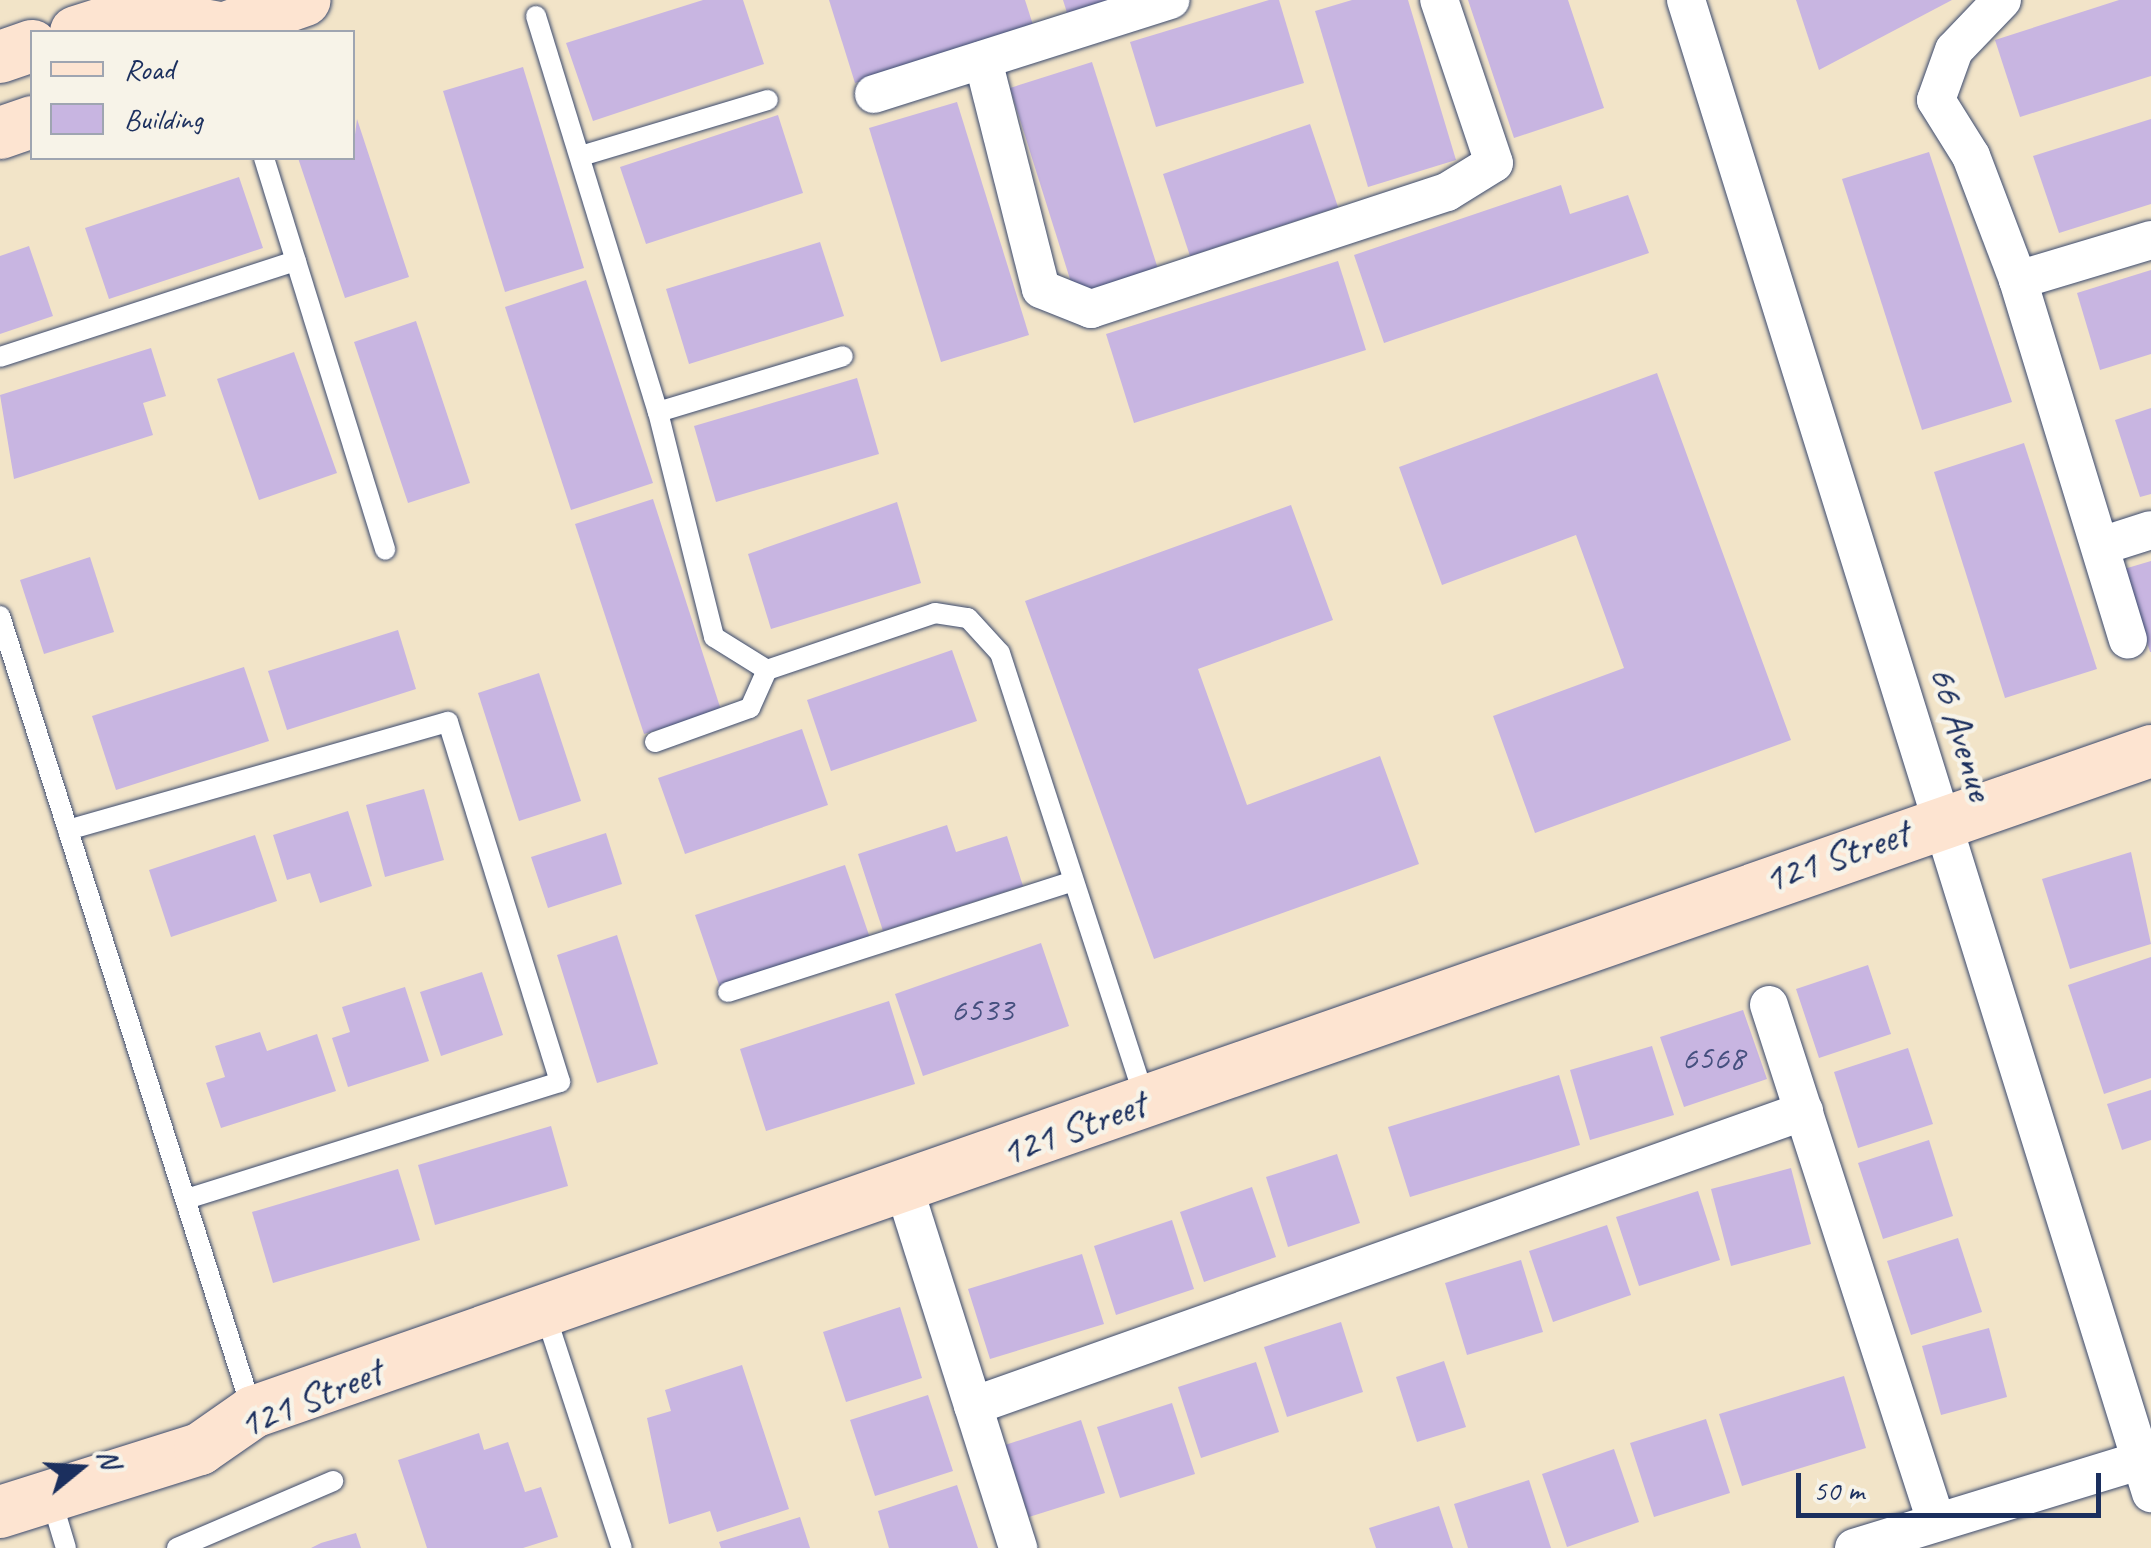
<!DOCTYPE html>
<style>
body{margin:0}
#map{position:relative;width:2151px;height:1548px;overflow:hidden;background:#f2e4c8;font-family:Caveat,sans-serif}
div>[style]{position:absolute}
.building>*{inset:0;background:#c8b5e1}
.roads{filter:drop-shadow(0 0 2px #3b4a6e) drop-shadow(0 0 2px #3b4a6e)}
.lane>*{height:20px;margin:-10px;padding:0 10px;transform-origin:10px;border-radius:10px;background:#fff}
.street>*{height:38px;margin:-19px;padding:0 19px;transform-origin:19px;border-radius:19px;background:#fff}
.secondary>*{height:52px;margin:-26px;padding:0 26px;transform-origin:26px;border-radius:26px;background:#fde4d1}
span{translate:-50% -50%;white-space:nowrap;text-align:center;line-height:1.15;-webkit-text-stroke:9px #f7f3e8;paint-order:stroke}
.number-label{font-size:35px;color:#46507f}
.number-label span{-webkit-text-stroke-width:0}
.street-label{font-size:40px;color:#1b2f5e}
.legend{position:absolute;left:30px;top:30px;width:325px;height:130px;box-sizing:border-box;background:#f7f3e8;border:2px solid #9fa5b1;margin:0;padding:12px 18px;list-style:none;font-size:30px;color:#1b2f5e}
.legend li{display:flex;align-items:center;gap:20px;height:50px}
.legend b{width:50px;border:2px solid #9fa5b1}
.north{position:absolute;left:30px;top:1418px;width:100px;height:100px;-webkit-text-stroke:8px #f7f3e8;paint-order:stroke;rotate:72deg;font-size:28px;font-weight:700;line-height:40px;text-align:center;color:#1b2f5e}
.north::after{content:'';display:block;margin:auto;width:35px;height:45px;background:#1b2f5e;clip-path:polygon(50% 0,100% 100%,50% 72%,0 100%)}
.scale{position:absolute;left:1796px;top:1473px;width:305px;height:45px;box-sizing:border-box;border:5px solid #1b2f5e;border-top:0;padding-left:12px;font-size:30px;line-height:35px;white-space:nowrap;color:#1b2f5e;-webkit-text-stroke:8px #f7f3e8;paint-order:stroke}
</style>
<div id="map">
<div class="building">
<div style="clip-path:polygon(703px 0,743px 0,764px 64px,593px 121px,566px 43px)"></div>
<div style="clip-path:polygon(829px 0,1025px 0,1034px 28px,855px 83px)"></div>
<div style="clip-path:polygon(1063px 0,1116px 0,1068px 16px)"></div>
<div style="clip-path:polygon(1269px 0,1279px 0,1304px 83px,1156px 127px,1130px 42px)"></div>
<div style="clip-path:polygon(1352px 0,1408px 0,1456px 160px,1368px 187px,1315px 11px)"></div>
<div style="clip-path:polygon(1468px 0,1568px 0,1604px 108px,1514px 138px)"></div>
<div style="clip-path:polygon(1796px 0,1952px 0,1819px 70px)"></div>
<div style="clip-path:polygon(2119px 0,2151px 0,2151px 76px,2020px 117px,1995px 40px)"></div>
<div style="clip-path:polygon(1092px 62px,1158px 269px,1075px 295px,1010px 88px)"></div>
<div style="clip-path:polygon(523px 67px,584px 268px,505px 292px,443px 91px)"></div>
<div style="clip-path:polygon(957px 102px,1029px 335px,941px 362px,869px 128px)"></div>
<div style="clip-path:polygon(778px 115px,803px 193px,646px 244px,620px 167px)"></div>
<div style="clip-path:polygon(357px 119px,409px 277px,345px 298px,298px 158px,352px 158px)"></div>
<div style="clip-path:polygon(2151px 119px,2151px 204px,2059px 233px,2033px 156px)"></div>
<div style="clip-path:polygon(1310px 124px,1338px 207px,1190px 256px,1163px 174px)"></div>
<div style="clip-path:polygon(1929px 152px,2012px 402px,1922px 430px,1842px 179px)"></div>
<div style="clip-path:polygon(239px 177px,263px 248px,109px 299px,85px 228px)"></div>
<div style="clip-path:polygon(1561px 185px,1570px 214px,1628px 195px,1649px 253px,1384px 343px,1354px 255px)"></div>
<div style="clip-path:polygon(820px 242px,844px 316px,689px 364px,666px 289px)"></div>
<div style="clip-path:polygon(29px 246px,53px 316px,0 334px,0 256px)"></div>
<div style="clip-path:polygon(1338px 261px,1366px 350px,1134px 423px,1106px 334px)"></div>
<div style="clip-path:polygon(2151px 270px,2151px 354px,2100px 370px,2077px 293px)"></div>
<div style="clip-path:polygon(586px 280px,653px 483px,571px 510px,505px 307px)"></div>
<div style="clip-path:polygon(416px 321px,470px 483px,408px 503px,354px 342px)"></div>
<div style="clip-path:polygon(151px 348px,166px 396px,143px 403px,153px 435px,14px 479px,0 395px)"></div>
<div style="clip-path:polygon(294px 352px,337px 473px,259px 500px,217px 379px)"></div>
<div style="clip-path:polygon(1657px 373px,1791px 740px,1535px 833px,1493px 716px,1624px 668px,1576px 535px,1442px 585px,1399px 467px)"></div>
<div style="clip-path:polygon(857px 378px,879px 454px,716px 502px,694px 426px)"></div>
<div style="clip-path:polygon(2151px 408px,2151px 494px,2140px 497px,2115px 420px)"></div>
<div style="clip-path:polygon(2024px 443px,2097px 669px,2005px 698px,1934px 472px)"></div>
<div style="clip-path:polygon(653px 499px,721px 710px,644px 734px,575px 524px)"></div>
<div style="clip-path:polygon(897px 502px,921px 583px,771px 629px,748px 554px)"></div>
<div style="clip-path:polygon(1291px 505px,1333px 620px,1198px 669px,1247px 805px,1380px 756px,1419px 864px,1154px 959px,1025px 601px)"></div>
<div style="clip-path:polygon(90px 557px,114px 632px,44px 654px,20px 580px)"></div>
<div style="clip-path:polygon(2151px 561px,2151px 652px,2150px 652px,2124px 569px)"></div>
<div style="clip-path:polygon(398px 630px,416px 689px,287px 730px,268px 671px)"></div>
<div style="clip-path:polygon(952px 650px,977px 721px,831px 771px,807px 700px)"></div>
<div style="clip-path:polygon(244px 667px,269px 741px,116px 790px,92px 716px)"></div>
<div style="clip-path:polygon(539px 673px,581px 801px,519px 821px,478px 693px)"></div>
<div style="clip-path:polygon(802px 729px,828px 805px,685px 854px,658px 778px)"></div>
<div style="clip-path:polygon(424px 789px,444px 860px,385px 877px,366px 805px)"></div>
<div style="clip-path:polygon(348px 811px,372px 886px,320px 903px,310px 873px,287px 880px,273px 835px)"></div>
<div style="clip-path:polygon(947px 825px,956px 852px,1007px 836px,1023px 886px,883px 931px,858px 854px)"></div>
<div style="clip-path:polygon(606px 833px,622px 884px,548px 908px,531px 857px)"></div>
<div style="clip-path:polygon(255px 835px,277px 901px,171px 937px,149px 870px)"></div>
<div style="clip-path:polygon(2131px 852px,2151px 944px,2070px 969px,2042px 879px)"></div>
<div style="clip-path:polygon(845px 865px,870px 938px,720px 988px,695px 915px)"></div>
<div style="clip-path:polygon(617px 935px,658px 1064px,597px 1083px,557px 955px)"></div>
<div style="clip-path:polygon(1041px 943px,1069px 1026px,923px 1076px,895px 994px)"></div>
<div style="clip-path:polygon(2151px 957px,2151px 1078px,2104px 1094px,2068px 985px)"></div>
<div style="clip-path:polygon(1868px 965px,1891px 1034px,1819px 1058px,1796px 989px)"></div>
<div style="clip-path:polygon(482px 972px,503px 1035px,441px 1056px,420px 992px)"></div>
<div style="clip-path:polygon(405px 987px,429px 1061px,348px 1087px,332px 1038px,350px 1032px,342px 1007px)"></div>
<div style="clip-path:polygon(889px 1001px,915px 1084px,766px 1131px,740px 1049px)"></div>
<div style="clip-path:polygon(1743px 1010px,1767px 1079px,1684px 1107px,1660px 1037px)"></div>
<div style="clip-path:polygon(260px 1032px,267px 1051px,317px 1034px,336px 1091px,221px 1128px,206px 1083px,225px 1077px,215px 1046px)"></div>
<div style="clip-path:polygon(1652px 1046px,1674px 1115px,1590px 1140px,1570px 1070px)"></div>
<div style="clip-path:polygon(1908px 1048px,1933px 1124px,1858px 1148px,1834px 1072px)"></div>
<div style="clip-path:polygon(1559px 1075px,1580px 1145px,1410px 1197px,1388px 1127px)"></div>
<div style="clip-path:polygon(2151px 1090px,2151px 1140px,2122px 1150px,2107px 1104px)"></div>
<div style="clip-path:polygon(551px 1126px,568px 1186px,435px 1225px,418px 1165px)"></div>
<div style="clip-path:polygon(1929px 1140px,1953px 1216px,1883px 1239px,1858px 1163px)"></div>
<div style="clip-path:polygon(1337px 1154px,1360px 1223px,1288px 1247px,1266px 1177px)"></div>
<div style="clip-path:polygon(1791px 1168px,1811px 1244px,1731px 1266px,1711px 1189px)"></div>
<div style="clip-path:polygon(398px 1169px,420px 1240px,273px 1283px,252px 1212px)"></div>
<div style="clip-path:polygon(1252px 1187px,1276px 1257px,1204px 1282px,1180px 1212px)"></div>
<div style="clip-path:polygon(1698px 1191px,1720px 1260px,1639px 1286px,1616px 1217px)"></div>
<div style="clip-path:polygon(1172px 1220px,1194px 1289px,1116px 1315px,1094px 1246px)"></div>
<div style="clip-path:polygon(1607px 1225px,1631px 1295px,1553px 1322px,1529px 1251px)"></div>
<div style="clip-path:polygon(1958px 1238px,1982px 1312px,1911px 1335px,1887px 1261px)"></div>
<div style="clip-path:polygon(1082px 1254px,1104px 1324px,990px 1359px,968px 1289px)"></div>
<div style="clip-path:polygon(1521px 1260px,1543px 1332px,1467px 1355px,1445px 1283px)"></div>
<div style="clip-path:polygon(900px 1307px,922px 1378px,846px 1402px,823px 1332px)"></div>
<div style="clip-path:polygon(1341px 1322px,1363px 1392px,1287px 1417px,1264px 1347px)"></div>
<div style="clip-path:polygon(1989px 1328px,2007px 1397px,1941px 1415px,1922px 1346px)"></div>
<div style="clip-path:polygon(1444px 1361px,1466px 1427px,1417px 1442px,1396px 1377px)"></div>
<div style="clip-path:polygon(1256px 1362px,1279px 1432px,1201px 1458px,1178px 1387px)"></div>
<div style="clip-path:polygon(742px 1365px,789px 1509px,717px 1532px,710px 1511px,669px 1524px,647px 1418px,671px 1411px,665px 1390px)"></div>
<div style="clip-path:polygon(1844px 1376px,1866px 1448px,1742px 1486px,1719px 1414px)"></div>
<div style="clip-path:polygon(928px 1395px,953px 1471px,875px 1496px,850px 1420px)"></div>
<div style="clip-path:polygon(1172px 1403px,1195px 1474px,1120px 1498px,1097px 1427px)"></div>
<div style="clip-path:polygon(1706px 1419px,1730px 1493px,1654px 1517px,1630px 1443px)"></div>
<div style="clip-path:polygon(1081px 1420px,1105px 1493px,1029px 1517px,1005px 1445px)"></div>
<div style="clip-path:polygon(479px 1433px,484px 1450px,508px 1442px,525px 1492px,541px 1487px,558px 1537px,523px 1548px,427px 1548px,398px 1460px)"></div>
<div style="clip-path:polygon(1614px 1449px,1639px 1522px,1567px 1547px,1542px 1474px)"></div>
<div style="clip-path:polygon(1529px 1480px,1551px 1548px,1468px 1548px,1454px 1504px)"></div>
<div style="clip-path:polygon(957px 1485px,978px 1548px,889px 1548px,878px 1511px)"></div>
<div style="clip-path:polygon(1439px 1506px,1453px 1548px,1376px 1548px,1369px 1528px)"></div>
<div style="clip-path:polygon(800px 1517px,810px 1548px,721px 1548px,719px 1542px)"></div>
<div style="clip-path:polygon(356px 1533px,361px 1548px,311px 1548px,321px 1543px)"></div>
</div>
<div class="roads">
<div class="lane">
<div style="left:536px;top:16px;width:414px;rotate:72.9deg"></div>
<div style="left:658px;top:412px;width:232px;rotate:76deg"></div>
<div style="left:714px;top:637px;width:62px;rotate:31.9deg"></div>
<div style="left:767px;top:670px;width:177px;rotate:-18.7deg"></div>
<div style="left:935px;top:613px;width:33px;rotate:9deg"></div>
<div style="left:968px;top:618px;width:47px;rotate:47.6deg"></div>
<div style="left:1000px;top:653px;width:470px;rotate:72deg"></div>
<div style="left:581px;top:156px;width:195px;rotate:-16.7deg"></div>
<div style="left:264px;top:158px;width:410px;rotate:72.8deg"></div>
<div style="left:0;top:357px;width:311px;rotate:-18deg"></div>
<div style="left:658px;top:412px;width:193px;rotate:-16.8deg"></div>
<div style="left:0;top:616px;width:833px;rotate:72.39deg"></div>
<div style="left:655px;top:742px;width:101px;rotate:-19.7deg"></div>
<div style="left:750px;top:708px;width:42px;rotate:-65.9deg"></div>
<div style="left:68px;top:830px;width:395px;rotate:-15.9deg"></div>
<div style="left:448px;top:722px;width:377px;rotate:72.7deg"></div>
<div style="left:560px;top:1082px;width:389px;rotate:162.6deg"></div>
<div style="left:728px;top:992px;width:362px;rotate:-17.8deg"></div>
<div style="left:545px;top:1313px;width:247px;rotate:71.9deg"></div>
<div style="left:51px;top:1498px;width:52px;rotate:73.3deg"></div>
<div style="left:177px;top:1548px;width:170px;rotate:-23.2deg"></div>
</div>
<div class="street">
<div style="left:1686px;top:0;width:1564px;rotate:72.7deg"></div>
<div style="left:2002px;top:0;width:69px;rotate:133.8deg"></div>
<div style="left:1954px;top:50px;width:53px;rotate:109.8deg"></div>
<div style="left:1936px;top:100px;width:66px;rotate:58deg"></div>
<div style="left:1971px;top:156px;width:133px;rotate:69.2deg"></div>
<div style="left:2018px;top:280px;width:376px;rotate:73deg"></div>
<div style="left:983px;top:60px;width:236px;rotate:75.8deg"></div>
<div style="left:1041px;top:289px;width:54px;rotate:21.8deg"></div>
<div style="left:1091px;top:309px;width:375px;rotate:-18.2deg"></div>
<div style="left:1447px;top:192px;width:55px;rotate:-31.7deg"></div>
<div style="left:1494px;top:163px;width:172px;rotate:-108.6deg"></div>
<div style="left:874px;top:94px;width:311px;rotate:-17.6deg"></div>
<div style="left:2018px;top:280px;width:139px;rotate:-16.7deg"></div>
<div style="left:2101px;top:546px;width:52px;rotate:-17.7deg"></div>
<div style="left:1769px;top:1005px;width:542px;rotate:72.07deg"></div>
<div style="left:904px;top:1188px;width:378px;rotate:72.4deg"></div>
<div style="left:973px;top:1406px;width:882px;rotate:-19.54deg"></div>
<div style="left:1854px;top:1548px;width:300px;rotate:-17deg"></div>
</div>
<div class="secondary">
<div style="left:76px;top:32px;width:63px;rotate:-17.6deg"></div>
<div style="left:136px;top:13px;width:84px;rotate:10.2deg"></div>
<div style="left:214px;top:32px;width:96px;rotate:-19.4deg"></div>
<div style="left:0;top:57px;width:34px;rotate:-19deg"></div>
<div style="left:0;top:133px;width:34px;rotate:-19deg"></div>
<div style="left:0;top:1512px;width:210px;rotate:-17.5deg"></div>
<div style="left:200px;top:1449px;width:65px;rotate:-34.9deg"></div>
<div style="left:253px;top:1412px;width:2010px;rotate:-19.2deg"></div>
</div>
</div>
<div class="number-label">
<span style="left:982px;top:1010px">6533</span>
<span style="left:1713px;top:1058px">6568</span>
</div>
<div class="street-label">
<span style="left:1962px;top:733px;rotate:73deg">66 Avenue</span>
<span style="left:1836px;top:856px;rotate:-19deg">121 Street</span>
<span style="left:1073px;top:1128px;rotate:-20deg">121 Street</span>
<span style="left:310px;top:1398px;rotate:-22deg">121 Street</span>
</div>
<ul class="legend">
<li><b style="height:12px;background:#fde4d1"></b>Road</li>
<li><b style="height:28px;background:#c8b5e1"></b>Building</li>
</ul>
<div class="north">N</div>
<div class="scale">50 m</div>
</div>
